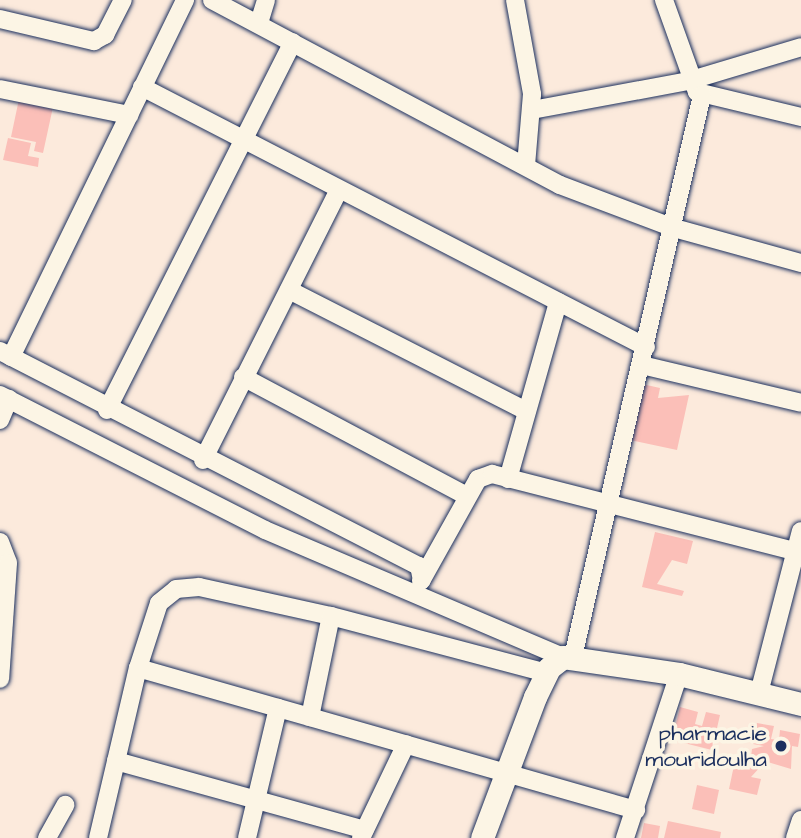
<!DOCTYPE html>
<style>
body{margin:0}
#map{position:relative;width:801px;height:838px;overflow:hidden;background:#fceadc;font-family:"Architects Daughter",sans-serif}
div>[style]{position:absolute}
.building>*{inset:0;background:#fbbfb8}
.roads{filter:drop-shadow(0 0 2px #1b2f5e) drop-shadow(0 0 2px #1b2f5e)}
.minor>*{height:18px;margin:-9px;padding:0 9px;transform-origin:9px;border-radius:9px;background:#fcf5e5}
.tertiary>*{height:23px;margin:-11.5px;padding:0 11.5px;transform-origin:11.5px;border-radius:11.5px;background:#fcf5e5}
.dots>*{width:19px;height:19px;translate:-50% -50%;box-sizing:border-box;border:4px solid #fcf5e5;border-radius:50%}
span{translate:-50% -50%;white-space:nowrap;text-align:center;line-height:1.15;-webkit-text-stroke:7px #fcf5e5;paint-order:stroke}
.poi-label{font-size:23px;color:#1b2f5e}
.right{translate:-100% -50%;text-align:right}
</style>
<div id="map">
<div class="building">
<div style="clip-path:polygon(19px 99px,53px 107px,43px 153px,34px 151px,36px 142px,11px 137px)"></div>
<div style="clip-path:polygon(8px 138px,31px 143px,28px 156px,39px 158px,38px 167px,3px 160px)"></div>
<div style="clip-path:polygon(642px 384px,660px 388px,658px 398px,689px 395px,677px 450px,630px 440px)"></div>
<div style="clip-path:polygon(655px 532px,693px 541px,687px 564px,672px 560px,657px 584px,684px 591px,682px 596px,642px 587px)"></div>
<div style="clip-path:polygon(680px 707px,698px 712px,695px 724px,702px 726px,706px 712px,720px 715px,712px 750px,672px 740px)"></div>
<div style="clip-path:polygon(757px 723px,774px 726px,771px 739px,779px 740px,780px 730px,800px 734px,798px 747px,792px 746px,791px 769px,751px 757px,752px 749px,764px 746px,753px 744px)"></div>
<div style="clip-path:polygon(736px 756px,762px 765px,751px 777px,761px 779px,757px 795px,729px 789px)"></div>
<div style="clip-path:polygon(697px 785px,719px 790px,714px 814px,692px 809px)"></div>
<div style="clip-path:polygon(668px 821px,721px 832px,720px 838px,664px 838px)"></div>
<div style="clip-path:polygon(644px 823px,660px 826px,658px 838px,641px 838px)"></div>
</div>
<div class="roads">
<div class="minor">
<div style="left:212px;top:0;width:394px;rotate:28deg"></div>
<div style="left:560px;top:185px;width:122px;rotate:20.7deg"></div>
<div style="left:674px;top:228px;width:132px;rotate:15.4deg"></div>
<div style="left:515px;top:0;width:96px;rotate:79.7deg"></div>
<div style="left:532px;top:94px;width:72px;rotate:94.8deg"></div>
<div style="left:664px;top:0;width:98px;rotate:70.3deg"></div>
<div style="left:697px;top:92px;width:107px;rotate:13.5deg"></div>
<div style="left:0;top:19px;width:97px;rotate:13.2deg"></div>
<div style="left:94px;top:41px;width:13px;rotate:-29deg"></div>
<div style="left:105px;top:35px;width:39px;rotate:-63deg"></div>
<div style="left:259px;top:23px;width:24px;rotate:-73deg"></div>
<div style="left:142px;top:87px;width:567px;rotate:27.29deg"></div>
<div style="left:0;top:89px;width:132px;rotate:11.4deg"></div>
<div style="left:532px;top:110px;width:159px;rotate:-10.5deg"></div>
<div style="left:688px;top:81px;width:118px;rotate:-16.7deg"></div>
<div style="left:289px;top:290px;width:263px;rotate:27deg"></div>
<div style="left:0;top:351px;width:471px;rotate:27.2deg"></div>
<div style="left:419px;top:566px;width:14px;rotate:78deg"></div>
<div style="left:11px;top:357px;width:397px;rotate:-64deg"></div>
<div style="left:642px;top:365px;width:163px;rotate:13.4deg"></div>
<div style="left:243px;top:377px;width:254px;rotate:28deg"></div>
<div style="left:0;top:395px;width:297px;rotate:27deg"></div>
<div style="left:265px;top:530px;width:324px;rotate:23.1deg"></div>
<div style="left:107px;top:410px;width:412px;rotate:-63.2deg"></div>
<div style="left:0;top:420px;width:23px;rotate:-67deg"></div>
<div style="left:203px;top:460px;width:301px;rotate:-63.3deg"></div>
<div style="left:508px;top:479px;width:184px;rotate:-74.2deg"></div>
<div style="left:0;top:542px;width:22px;rotate:69deg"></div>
<div style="left:8px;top:563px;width:116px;rotate:93.9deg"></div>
<div style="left:421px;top:581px;width:117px;rotate:-60.8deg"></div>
<div style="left:478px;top:479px;width:15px;rotate:-20deg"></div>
<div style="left:492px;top:474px;width:319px;rotate:14.3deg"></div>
<div style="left:573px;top:657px;width:577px;rotate:-77.07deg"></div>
<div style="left:138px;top:668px;width:518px;rotate:15.92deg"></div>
<div style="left:759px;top:693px;width:167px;rotate:-75.5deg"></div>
<div style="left:310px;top:717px;width:103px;rotate:-78.3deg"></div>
<div style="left:116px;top:761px;width:258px;rotate:15.5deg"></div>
<div style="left:47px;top:838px;width:38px;rotate:-61deg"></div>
<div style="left:98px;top:838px;width:175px;rotate:-76.8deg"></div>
<div style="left:138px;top:668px;width:68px;rotate:-72.1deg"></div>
<div style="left:159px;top:603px;width:22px;rotate:-39deg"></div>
<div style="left:176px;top:589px;width:23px;rotate:-5deg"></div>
<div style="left:199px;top:587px;width:135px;rotate:12.4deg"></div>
<div style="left:331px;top:616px;width:222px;rotate:14.8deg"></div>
<div style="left:247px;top:838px;width:134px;rotate:-76.6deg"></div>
<div style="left:361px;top:838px;width:104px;rotate:-64.4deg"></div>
<div style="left:625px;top:838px;width:173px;rotate:-71.8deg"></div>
<div style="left:795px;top:838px;width:19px;rotate:-72deg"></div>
</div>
<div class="tertiary">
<div style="left:482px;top:838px;width:151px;rotate:-69.4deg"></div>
<div style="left:535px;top:697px;width:32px;rotate:-64deg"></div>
<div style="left:549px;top:668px;width:18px;rotate:-38deg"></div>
<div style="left:563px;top:657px;width:117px;rotate:8.3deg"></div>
<div style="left:679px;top:674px;width:126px;rotate:13.8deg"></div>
</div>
</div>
<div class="dots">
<div style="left:781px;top:746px;background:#1b2f5e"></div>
</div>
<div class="poi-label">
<span class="right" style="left:767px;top:746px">pharmacie<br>mouridoulha</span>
</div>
</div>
